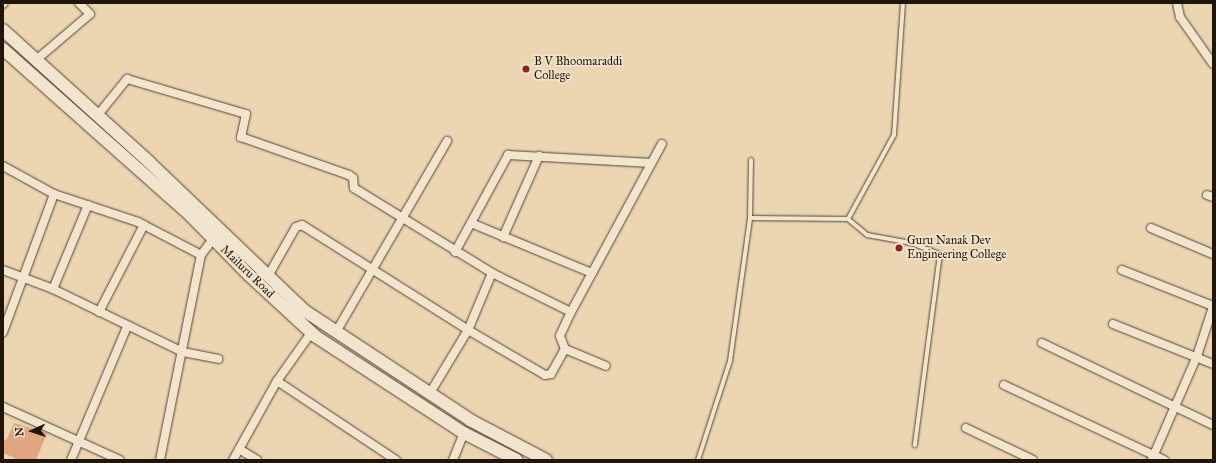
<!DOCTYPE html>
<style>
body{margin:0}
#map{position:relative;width:1216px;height:463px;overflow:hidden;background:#ecd6b2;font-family:"IM FELL Great Primer",serif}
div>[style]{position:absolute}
.building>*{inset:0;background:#e1a581}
.roads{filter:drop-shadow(0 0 1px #544435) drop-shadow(0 0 1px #544435)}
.lane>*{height:4px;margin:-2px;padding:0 2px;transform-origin:2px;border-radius:2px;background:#f3e4cd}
.street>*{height:8px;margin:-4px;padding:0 4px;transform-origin:4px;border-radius:4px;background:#f3e4cd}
.secondary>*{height:12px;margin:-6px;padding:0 6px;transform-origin:6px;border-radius:6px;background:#f3e4cd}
.dots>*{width:11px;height:11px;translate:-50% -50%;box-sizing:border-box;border:2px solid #f3e4cd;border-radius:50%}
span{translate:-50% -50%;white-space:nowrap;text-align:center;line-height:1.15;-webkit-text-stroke:3.5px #f3e4cd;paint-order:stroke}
.poi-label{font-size:12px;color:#21140b}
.left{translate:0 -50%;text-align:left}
.street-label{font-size:12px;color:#21140b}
.frame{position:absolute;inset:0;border:4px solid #21140b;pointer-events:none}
.north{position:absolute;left:12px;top:411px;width:40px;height:40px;-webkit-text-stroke:3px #f3e4cd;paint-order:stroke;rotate:267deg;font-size:11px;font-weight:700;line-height:16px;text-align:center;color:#21140b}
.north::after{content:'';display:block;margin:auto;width:14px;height:18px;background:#21140b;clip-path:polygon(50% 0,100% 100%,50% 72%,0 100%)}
</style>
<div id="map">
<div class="building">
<div style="clip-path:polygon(14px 423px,47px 433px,36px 460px,13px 460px,15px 458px,3px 453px,3px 439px,6px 441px)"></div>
</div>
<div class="roads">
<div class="lane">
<div style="left:750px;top:218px;width:98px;rotate:0.6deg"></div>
<div style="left:848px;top:219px;width:25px;rotate:40deg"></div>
<div style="left:867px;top:235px;width:45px;rotate:10.3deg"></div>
<div style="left:911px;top:243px;width:31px;rotate:21deg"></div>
<div style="left:940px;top:254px;width:193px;rotate:97.5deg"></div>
<div style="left:848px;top:219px;width:96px;rotate:-61.3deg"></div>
<div style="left:894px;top:135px;width:132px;rotate:-86.1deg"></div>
<div style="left:698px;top:460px;width:104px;rotate:-72.1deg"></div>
<div style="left:730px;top:361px;width:144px;rotate:-82deg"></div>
<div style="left:750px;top:218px;width:58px;rotate:-89deg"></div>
</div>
<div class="street">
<div style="left:1177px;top:3px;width:14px;rotate:78deg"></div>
<div style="left:1180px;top:17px;width:57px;rotate:54.9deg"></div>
<div style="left:3px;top:4px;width:1px;rotate:-45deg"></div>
<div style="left:35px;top:61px;width:72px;rotate:-40.5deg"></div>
<div style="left:90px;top:14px;width:16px;rotate:-135deg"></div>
<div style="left:97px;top:116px;width:48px;rotate:-51deg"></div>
<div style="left:127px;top:79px;width:124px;rotate:16.4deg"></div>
<div style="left:246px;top:114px;width:24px;rotate:102deg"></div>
<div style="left:241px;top:137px;width:114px;rotate:19.4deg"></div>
<div style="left:349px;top:175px;width:5px;rotate:37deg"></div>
<div style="left:353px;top:178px;width:10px;rotate:84deg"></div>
<div style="left:354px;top:188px;width:162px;rotate:31.6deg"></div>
<div style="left:492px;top:273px;width:62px;rotate:112.8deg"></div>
<div style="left:468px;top:330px;width:74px;rotate:121.1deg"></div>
<div style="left:3px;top:166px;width:58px;rotate:28.8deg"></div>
<div style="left:54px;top:194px;width:89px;rotate:18.4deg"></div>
<div style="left:138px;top:222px;width:71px;rotate:27.6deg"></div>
<div style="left:201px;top:255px;width:20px;rotate:-53deg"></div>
<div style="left:1207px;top:195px;width:6px;rotate:18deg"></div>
<div style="left:471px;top:223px;width:131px;rotate:22.5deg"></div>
<div style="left:1151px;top:228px;width:67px;rotate:22.8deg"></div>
<div style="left:503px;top:237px;width:89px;rotate:-66deg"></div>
<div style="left:455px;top:252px;width:111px;rotate:-61.3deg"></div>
<div style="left:508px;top:155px;width:143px;rotate:3.2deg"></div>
<div style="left:3px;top:270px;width:53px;rotate:20.8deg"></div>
<div style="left:53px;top:289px;width:144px;rotate:25.9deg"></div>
<div style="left:183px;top:352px;width:36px;rotate:11deg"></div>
<div style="left:1122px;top:270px;width:98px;rotate:21.6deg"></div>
<div style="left:492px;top:273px;width:88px;rotate:26.3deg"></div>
<div style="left:571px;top:312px;width:26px;rotate:115deg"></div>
<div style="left:560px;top:336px;width:14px;rotate:69deg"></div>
<div style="left:268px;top:276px;width:56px;rotate:-60.3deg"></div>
<div style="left:296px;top:227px;width:6px;rotate:-18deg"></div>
<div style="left:302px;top:225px;width:196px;rotate:32.3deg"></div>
<div style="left:468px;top:330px;width:89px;rotate:30.3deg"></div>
<div style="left:545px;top:375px;width:6px;rotate:-9deg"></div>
<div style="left:551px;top:374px;width:29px;rotate:-61deg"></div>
<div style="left:565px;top:349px;width:44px;rotate:22.5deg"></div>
<div style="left:53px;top:289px;width:91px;rotate:-67.4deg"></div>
<div style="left:99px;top:312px;width:98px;rotate:-62.7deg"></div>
<div style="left:571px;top:312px;width:191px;rotate:-61.6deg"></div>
<div style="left:1113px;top:324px;width:108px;rotate:21.8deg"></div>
<div style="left:3px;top:332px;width:147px;rotate:-69.7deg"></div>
<div style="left:336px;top:332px;width:221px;rotate:-59.8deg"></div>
<div style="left:1042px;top:343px;width:190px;rotate:25.6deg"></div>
<div style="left:277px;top:381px;width:143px;rotate:33.6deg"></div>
<div style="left:1004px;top:385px;width:177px;rotate:25.1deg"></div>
<div style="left:3px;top:407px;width:128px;rotate:24.4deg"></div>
<div style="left:966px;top:428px;width:74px;rotate:25.5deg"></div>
<div style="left:239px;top:449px;width:21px;rotate:31deg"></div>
<div style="left:1152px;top:459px;width:112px;rotate:-66.4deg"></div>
<div style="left:1197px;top:356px;width:52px;rotate:-71.9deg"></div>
<div style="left:71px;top:460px;width:144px;rotate:-67.2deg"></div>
<div style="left:160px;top:460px;width:209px;rotate:-78.7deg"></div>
<div style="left:233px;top:460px;width:90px;rotate:-60.9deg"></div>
<div style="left:277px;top:381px;width:59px;rotate:-54.7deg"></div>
<div style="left:453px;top:460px;width:29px;rotate:-68deg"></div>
</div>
<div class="secondary">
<div style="left:3px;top:30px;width:197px;rotate:42.1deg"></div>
<div style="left:149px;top:162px;width:216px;rotate:43.7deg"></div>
<div style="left:305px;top:311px;width:198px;rotate:33.4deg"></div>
<div style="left:470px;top:420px;width:86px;rotate:27.8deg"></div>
<div style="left:3px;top:49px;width:251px;rotate:41.6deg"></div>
<div style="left:191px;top:216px;width:83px;rotate:45.5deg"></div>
<div style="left:249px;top:275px;width:90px;rotate:42.7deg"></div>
<div style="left:315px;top:336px;width:178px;rotate:33.1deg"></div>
<div style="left:464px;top:433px;width:59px;rotate:27deg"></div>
</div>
</div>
<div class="dots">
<div style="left:526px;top:69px;background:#8f2418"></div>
<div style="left:899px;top:248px;background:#8f2418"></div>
</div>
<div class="poi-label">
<span class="left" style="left:534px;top:69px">B V Bhoomaraddi<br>College</span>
<span class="left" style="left:907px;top:248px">Guru Nanak Dev<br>Engineering College</span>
</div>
<div class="street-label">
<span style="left:247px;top:272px;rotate:44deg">Mailuru Road</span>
</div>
<div class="frame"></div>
<div class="north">N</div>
</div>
